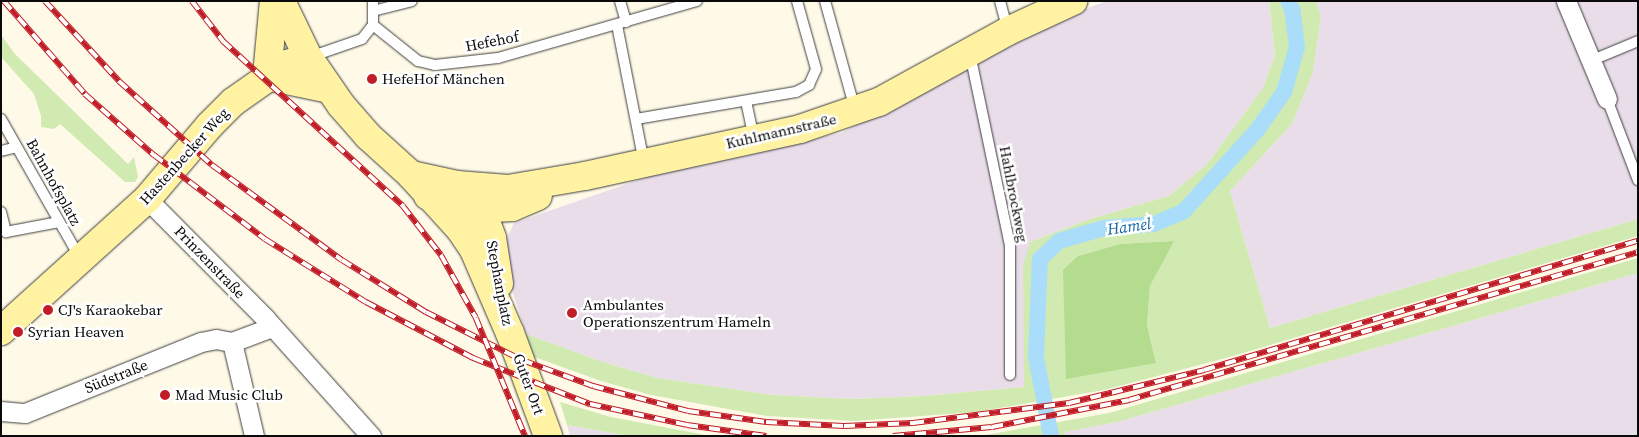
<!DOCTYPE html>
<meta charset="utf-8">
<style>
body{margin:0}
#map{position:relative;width:1639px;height:437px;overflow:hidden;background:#fffae8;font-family:"Source Serif 4",serif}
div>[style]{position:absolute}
.industrial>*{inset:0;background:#e9ddea}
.green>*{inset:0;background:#d0eab1}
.forest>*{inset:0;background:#b3dc8f}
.canal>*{height:16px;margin:-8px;padding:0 8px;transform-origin:8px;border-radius:8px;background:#aaddf9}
.roads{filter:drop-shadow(0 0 1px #3d3d3d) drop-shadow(0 0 1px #3d3d3d)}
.service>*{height:10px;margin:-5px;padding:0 5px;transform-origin:5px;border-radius:5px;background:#fff}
.minor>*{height:19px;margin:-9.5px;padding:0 9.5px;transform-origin:9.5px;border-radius:9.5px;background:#fff}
.secondary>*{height:28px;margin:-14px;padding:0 14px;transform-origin:14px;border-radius:14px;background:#fff3a3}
.rail>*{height:5.5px;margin-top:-2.75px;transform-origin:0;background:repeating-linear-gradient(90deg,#fff 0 11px,#c01d28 0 22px);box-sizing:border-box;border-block:1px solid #c01d28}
.dots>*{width:14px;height:14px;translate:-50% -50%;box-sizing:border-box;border:2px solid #fff;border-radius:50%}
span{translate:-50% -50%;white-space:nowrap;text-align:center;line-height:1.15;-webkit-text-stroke:5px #fff;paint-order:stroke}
.street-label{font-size:15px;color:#0a0a0a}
.poi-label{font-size:15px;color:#0a0a0a}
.left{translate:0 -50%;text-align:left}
.water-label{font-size:16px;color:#1064a0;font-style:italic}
.frame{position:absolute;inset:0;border:2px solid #0a0a0a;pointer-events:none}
</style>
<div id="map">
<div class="industrial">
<div style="clip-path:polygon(1107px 1px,1269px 1px,1275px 55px,1263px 88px,1207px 164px,1169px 196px,1090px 219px,1030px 242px,1024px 387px,923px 396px,852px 399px,773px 395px,657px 378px,603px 362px,526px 334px,504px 265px,504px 244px,514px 223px,653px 175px,841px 133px,1053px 21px)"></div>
<div style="clip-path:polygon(1316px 1px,1638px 1px,1638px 219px,1270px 328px,1230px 191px,1292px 124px,1313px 72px,1321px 17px)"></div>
<div style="clip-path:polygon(1638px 273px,1638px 436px,1065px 436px,1065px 432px,1117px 422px)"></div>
<div style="clip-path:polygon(567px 425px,629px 436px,570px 436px)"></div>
</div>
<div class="green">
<div style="clip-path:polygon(evenodd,1269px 1px,1316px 1px,1321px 17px,1313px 72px,1292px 124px,1230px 191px,1270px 328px,1638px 219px,1638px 236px,1226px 358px,1104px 390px,976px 412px,854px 421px,767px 416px,651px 395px,601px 381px,532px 356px,526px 334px,603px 362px,657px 378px,773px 395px,852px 399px,923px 396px,1024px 387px,1023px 265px,1030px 242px,1090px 219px,1169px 196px,1207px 164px,1263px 88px,1275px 55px,1269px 1px,1173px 241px,1150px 286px,1147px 325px,1156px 363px,1078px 256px,1120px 244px,1173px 241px)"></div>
<div style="clip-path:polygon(1px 35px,15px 54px,128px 164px,134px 157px,138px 177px,135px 182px,125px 182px,60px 124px,54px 129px,41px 127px,41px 116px,34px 94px,2px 58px)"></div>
<div style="clip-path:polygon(1638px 258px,1638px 273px,1117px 422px,1065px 432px,1065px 436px,980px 436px,1109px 413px)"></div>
<div style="clip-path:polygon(560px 402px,611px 417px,711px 436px,629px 436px,567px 425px)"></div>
</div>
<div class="forest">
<div style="clip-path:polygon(1174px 241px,1150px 286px,1147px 325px,1156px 363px,1066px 379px,1063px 270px,1078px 256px,1120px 244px)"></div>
</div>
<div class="canal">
<div style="left:1051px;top:436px;width:80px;rotate:-100.8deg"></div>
<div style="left:1036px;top:357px;width:98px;rotate:-87.7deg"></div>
<div style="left:1040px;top:259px;width:26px;rotate:-43deg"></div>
<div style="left:1059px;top:241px;width:47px;rotate:-16.1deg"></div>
<div style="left:1104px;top:228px;width:50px;rotate:-4.6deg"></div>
<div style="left:1154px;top:224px;width:33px;rotate:-23deg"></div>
<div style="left:1184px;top:211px;width:110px;rotate:-47.9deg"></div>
<div style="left:1258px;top:129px;width:45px;rotate:-54.9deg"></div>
<div style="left:1284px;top:92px;width:47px;rotate:-73.9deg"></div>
<div style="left:1297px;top:47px;width:35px;rotate:-97deg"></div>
<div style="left:1293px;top:12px;width:12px;rotate:-114deg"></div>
</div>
<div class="roads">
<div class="service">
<div style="left:620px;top:1px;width:22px;rotate:74deg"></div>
<div style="left:825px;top:1px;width:112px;rotate:74.5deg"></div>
<div style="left:1000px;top:1px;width:30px;rotate:75deg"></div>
<div style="left:373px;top:11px;width:40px;rotate:-14.4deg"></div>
<div style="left:373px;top:25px;width:58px;rotate:38.7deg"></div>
<div style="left:418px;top:61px;width:17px;rotate:13deg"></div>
<div style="left:435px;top:65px;width:63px;rotate:-6.3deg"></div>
<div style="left:498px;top:58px;width:207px;rotate:-16deg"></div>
<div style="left:617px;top:25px;width:140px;rotate:78.9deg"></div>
<div style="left:970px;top:54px;width:196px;rotate:78.2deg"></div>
<div style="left:1010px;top:246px;width:129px;rotate:90deg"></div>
<div style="left:310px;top:57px;width:55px;rotate:-19.1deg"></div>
<div style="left:362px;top:39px;width:18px;rotate:-52deg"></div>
<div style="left:373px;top:25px;width:24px;rotate:-90deg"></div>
<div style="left:1590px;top:61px;width:52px;rotate:-22.6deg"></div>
<div style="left:1607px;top:99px;width:87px;rotate:69.1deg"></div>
<div style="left:746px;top:101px;width:39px;rotate:78deg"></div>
<div style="left:1px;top:119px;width:160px;rotate:60.4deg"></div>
<div style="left:636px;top:119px;width:162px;rotate:-9.6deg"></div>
<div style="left:796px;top:92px;width:15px;rotate:-28deg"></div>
<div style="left:809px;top:85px;width:17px;rotate:-66deg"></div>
<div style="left:816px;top:69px;width:71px;rotate:-105.6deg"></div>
<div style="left:1px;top:151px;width:16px;rotate:-14deg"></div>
<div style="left:1px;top:212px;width:21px;rotate:76deg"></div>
<div style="left:6px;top:232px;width:54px;rotate:-10.7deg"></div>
</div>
<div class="minor">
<div style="left:1566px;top:1px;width:106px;rotate:67.3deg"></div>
<div style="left:147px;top:199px;width:168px;rotate:45.2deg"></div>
<div style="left:265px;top:318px;width:159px;rotate:48.1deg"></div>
<div style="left:232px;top:342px;width:97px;rotate:76.8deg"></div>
<div style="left:232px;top:342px;width:43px;rotate:-20.6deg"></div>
<div style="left:1px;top:411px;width:24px;rotate:5deg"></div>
<div style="left:25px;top:413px;width:190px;rotate:-22deg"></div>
<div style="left:201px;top:342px;width:15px;rotate:-11deg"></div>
<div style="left:216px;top:339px;width:16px;rotate:11deg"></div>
</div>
<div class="secondary">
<div style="left:281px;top:1px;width:62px;rotate:64.3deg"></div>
<div style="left:308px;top:57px;width:58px;rotate:55.5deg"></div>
<div style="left:341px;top:105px;width:41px;rotate:48.9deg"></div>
<div style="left:368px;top:136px;width:58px;rotate:42.2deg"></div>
<div style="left:411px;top:175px;width:73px;rotate:47.8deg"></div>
<div style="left:460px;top:229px;width:25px;rotate:56deg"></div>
<div style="left:474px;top:250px;width:90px;rotate:66.6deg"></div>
<div style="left:510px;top:333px;width:110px;rotate:69.7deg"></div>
<div style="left:267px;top:76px;width:75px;rotate:-84.7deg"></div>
<div style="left:267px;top:76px;width:63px;rotate:11.8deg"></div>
<div style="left:411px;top:175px;width:47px;rotate:12.3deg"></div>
<div style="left:457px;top:185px;width:51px;rotate:4.5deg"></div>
<div style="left:508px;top:189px;width:78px;rotate:-9.6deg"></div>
<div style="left:585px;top:176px;width:220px;rotate:-12.3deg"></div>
<div style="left:800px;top:129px;width:83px;rotate:-18.9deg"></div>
<div style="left:879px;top:102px;width:147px;rotate:-28.8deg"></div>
<div style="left:1008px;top:31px;width:72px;rotate:-24.8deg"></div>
<div style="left:428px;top:196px;width:23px;rotate:18deg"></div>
<div style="left:450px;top:203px;width:44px;rotate:6.5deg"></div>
<div style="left:494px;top:208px;width:18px;rotate:-3deg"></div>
<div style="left:512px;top:207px;width:28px;rotate:-23deg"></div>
<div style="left:468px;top:196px;width:26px;rotate:51deg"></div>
<div style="left:484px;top:216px;width:23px;rotate:70deg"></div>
<div style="left:492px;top:238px;width:46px;rotate:81.2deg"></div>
<div style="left:1px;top:331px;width:197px;rotate:-42.1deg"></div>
<div style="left:147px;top:199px;width:97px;rotate:-49.6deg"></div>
<div style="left:210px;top:125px;width:33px;rotate:-45deg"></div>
<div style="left:233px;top:102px;width:66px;rotate:-35.1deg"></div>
<div style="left:287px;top:64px;width:22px;rotate:-18deg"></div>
</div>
</div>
<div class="rail">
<div style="left:4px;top:1px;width:123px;rotate:48.9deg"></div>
<div style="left:85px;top:94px;width:92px;rotate:41.5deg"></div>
<div style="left:154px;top:155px;width:139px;rotate:37.1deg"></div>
<div style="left:265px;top:239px;width:119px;rotate:32deg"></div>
<div style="left:366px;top:302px;width:121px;rotate:27.6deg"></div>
<div style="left:473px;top:358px;width:126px;rotate:21.5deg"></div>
<div style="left:590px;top:404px;width:99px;rotate:12.2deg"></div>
<div style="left:687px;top:425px;width:80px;rotate:7.9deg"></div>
<div style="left:45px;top:1px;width:109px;rotate:47.2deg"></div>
<div style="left:119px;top:81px;width:125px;rotate:42.1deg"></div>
<div style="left:212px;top:165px;width:161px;rotate:36.2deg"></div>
<div style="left:342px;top:260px;width:99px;rotate:31.8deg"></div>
<div style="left:426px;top:312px;width:107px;rotate:26.6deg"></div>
<div style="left:522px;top:360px;width:76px;rotate:20.1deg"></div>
<div style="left:593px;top:386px;width:98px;rotate:14.7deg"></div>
<div style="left:688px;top:411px;width:79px;rotate:8deg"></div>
<div style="left:766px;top:422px;width:78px;rotate:2.9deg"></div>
<div style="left:844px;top:426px;width:69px;rotate:-2.5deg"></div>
<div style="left:913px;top:423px;width:157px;rotate:-7.3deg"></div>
<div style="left:1069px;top:403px;width:139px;rotate:-13.7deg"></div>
<div style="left:1204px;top:370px;width:453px;rotate:-16.6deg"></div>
<div style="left:192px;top:1px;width:51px;rotate:52.2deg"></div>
<div style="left:223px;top:41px;width:244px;rotate:42.5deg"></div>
<div style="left:403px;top:206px;width:62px;rotate:52.2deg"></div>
<div style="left:441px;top:255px;width:72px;rotate:60.9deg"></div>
<div style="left:476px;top:318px;width:128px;rotate:67.4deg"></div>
<div style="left:893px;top:436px;width:99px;rotate:-5.2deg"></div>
<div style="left:992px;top:427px;width:140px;rotate:-11.1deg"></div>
<div style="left:1129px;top:400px;width:530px;rotate:-16.21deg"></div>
</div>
<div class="dots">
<div style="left:372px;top:79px;background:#c01d28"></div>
<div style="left:48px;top:310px;background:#c01d28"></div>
<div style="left:572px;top:313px;background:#c01d28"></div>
<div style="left:18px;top:332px;background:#c01d28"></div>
<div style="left:165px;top:395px;background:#c01d28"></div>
</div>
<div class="street-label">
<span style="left:492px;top:41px;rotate:-11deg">Hefehof</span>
<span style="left:781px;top:131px;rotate:-13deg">Kuhlmannstraße</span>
<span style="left:184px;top:156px;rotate:-48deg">Hastenbecker Weg</span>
<span style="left:54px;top:182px;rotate:61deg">Bahnhofsplatz</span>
<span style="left:1014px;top:194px;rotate:79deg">Hahlbrockweg</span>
<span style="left:210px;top:262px;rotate:46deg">Prinzenstraße</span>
<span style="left:500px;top:283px;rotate:79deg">Stephanplatz</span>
<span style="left:116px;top:376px;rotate:-22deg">Südstraße</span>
<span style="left:529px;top:384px;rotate:70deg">Guter Ort</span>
</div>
<div class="poi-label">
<span class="left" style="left:382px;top:79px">HefeHof Mänchen</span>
<span class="left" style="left:583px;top:313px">Ambulantes<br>Operationszentrum Hameln</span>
<span class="left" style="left:58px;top:310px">CJ's Karaokebar</span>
<span class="left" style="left:28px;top:332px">Syrian Heaven</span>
<span class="left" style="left:175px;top:395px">Mad Music Club</span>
</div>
<div class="water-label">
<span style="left:1129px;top:226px;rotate:-8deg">Hamel</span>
</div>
<div class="frame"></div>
</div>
